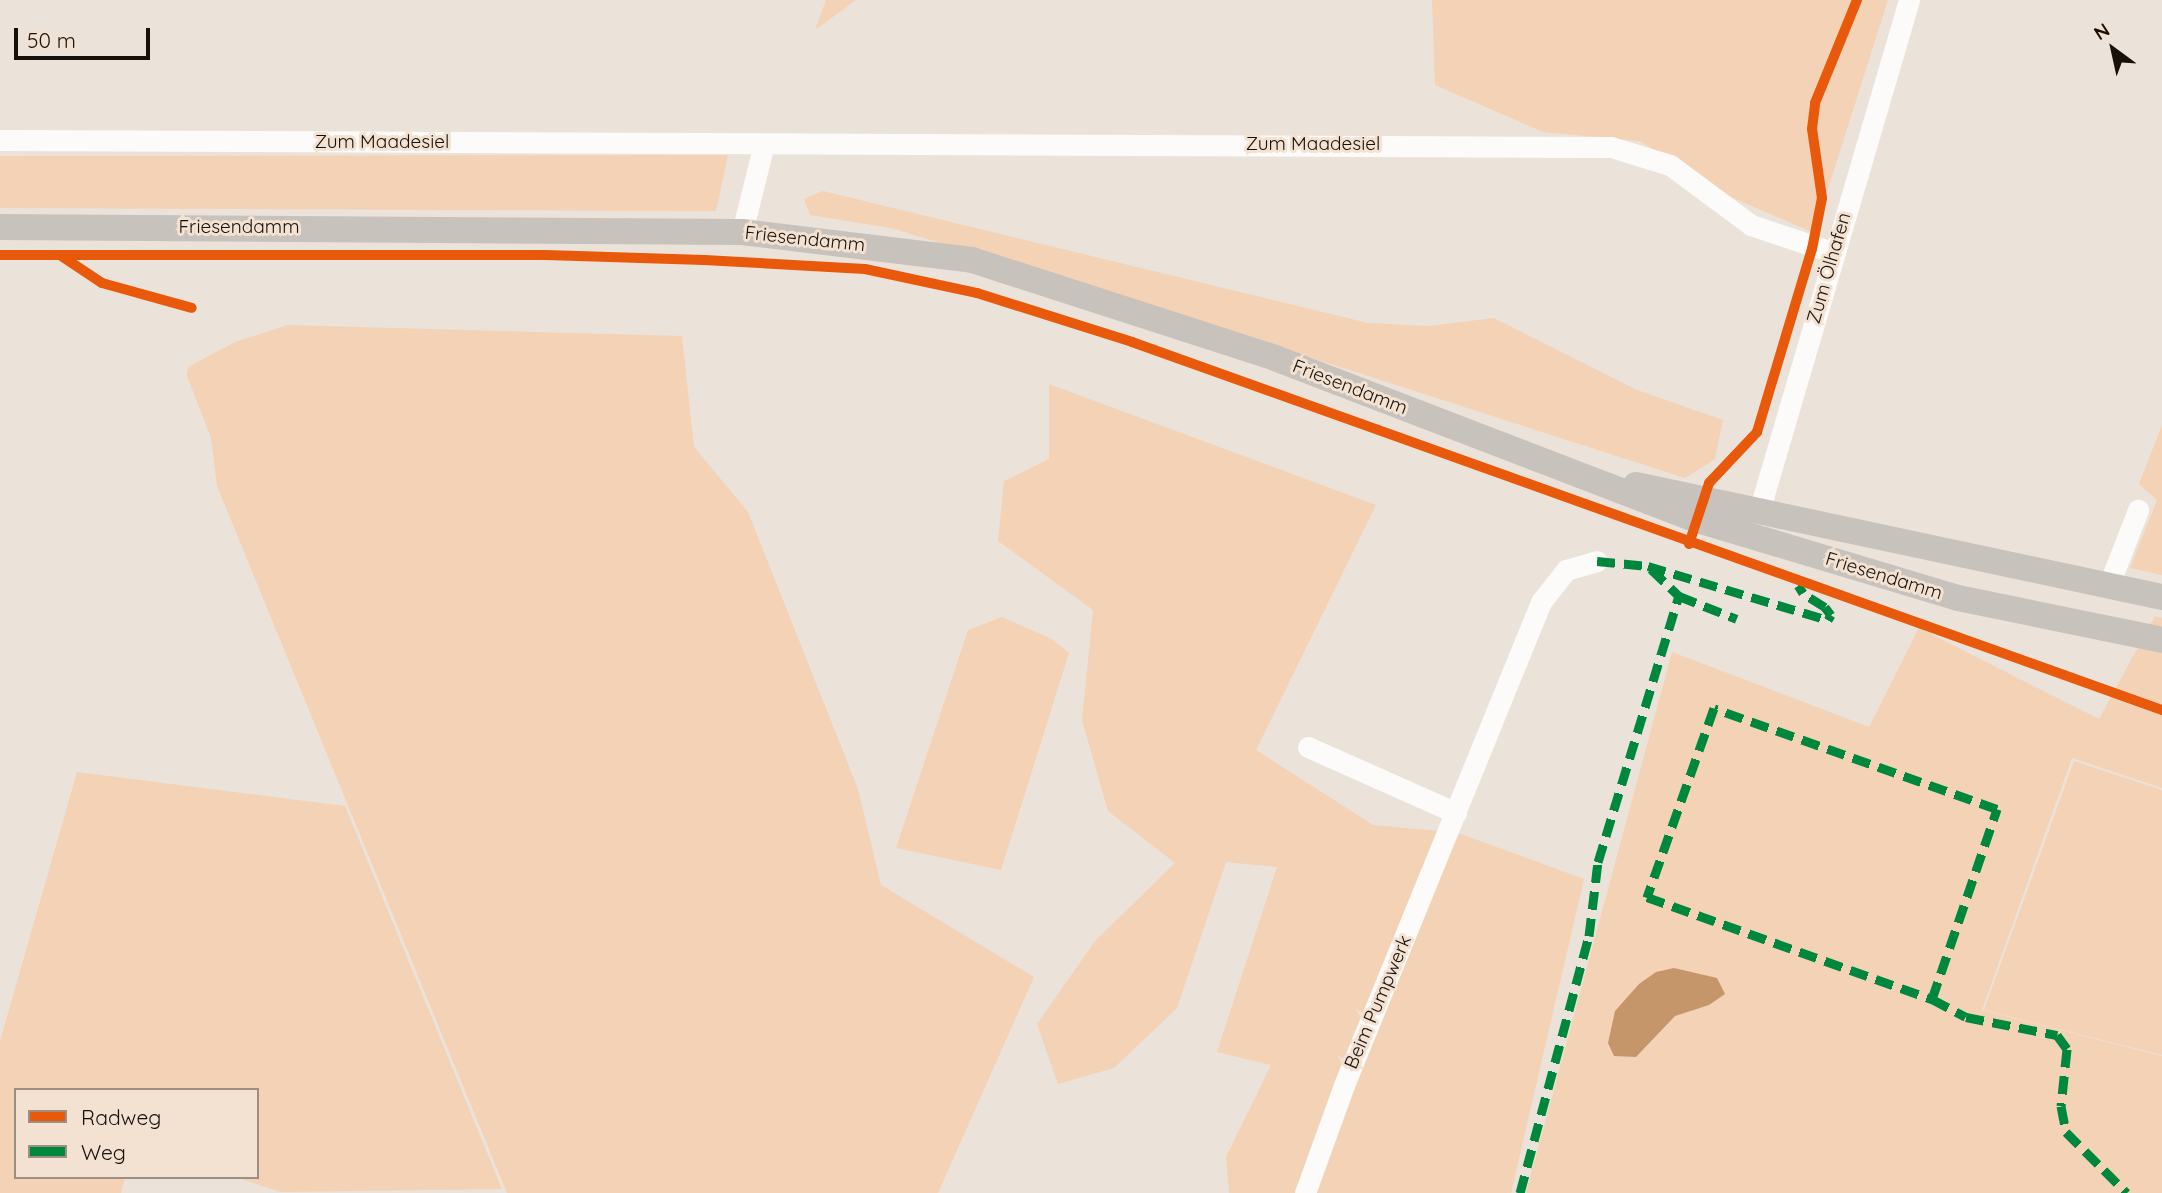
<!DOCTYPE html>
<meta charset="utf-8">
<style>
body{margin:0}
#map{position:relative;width:2162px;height:1193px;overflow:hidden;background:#ebe2d9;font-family:Quicksand,sans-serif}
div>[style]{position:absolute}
.green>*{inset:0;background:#f4d2b5}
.water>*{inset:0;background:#c5966a}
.minor>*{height:21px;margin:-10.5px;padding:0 10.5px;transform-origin:10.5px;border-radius:10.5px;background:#fcfbf9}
.major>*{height:26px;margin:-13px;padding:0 13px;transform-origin:13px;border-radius:13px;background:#c8c2bd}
.quiet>*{height:9px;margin-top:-4.5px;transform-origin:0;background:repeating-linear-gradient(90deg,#00873e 0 18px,transparent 0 27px)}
.cycleway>*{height:10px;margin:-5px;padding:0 5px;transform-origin:5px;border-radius:5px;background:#e8590c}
span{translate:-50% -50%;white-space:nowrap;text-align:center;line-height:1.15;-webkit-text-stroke:6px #f3e1d1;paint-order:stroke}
.street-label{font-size:19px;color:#17110b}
.legend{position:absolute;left:14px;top:1088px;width:245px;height:91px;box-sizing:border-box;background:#f3e1d1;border:2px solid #9b8e82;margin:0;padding:9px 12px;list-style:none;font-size:21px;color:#17110b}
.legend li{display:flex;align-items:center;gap:14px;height:35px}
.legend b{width:35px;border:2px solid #9b8e82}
.north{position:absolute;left:2078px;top:14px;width:70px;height:70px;-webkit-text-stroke:5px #f3e1d1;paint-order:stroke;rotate:327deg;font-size:19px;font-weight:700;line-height:28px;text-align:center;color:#17110b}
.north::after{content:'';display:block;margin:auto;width:24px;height:32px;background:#17110b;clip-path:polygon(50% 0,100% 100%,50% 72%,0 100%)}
.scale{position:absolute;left:14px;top:28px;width:136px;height:32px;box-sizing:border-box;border:4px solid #17110b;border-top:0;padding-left:9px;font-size:21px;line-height:24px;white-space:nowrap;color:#17110b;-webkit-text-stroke:5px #f3e1d1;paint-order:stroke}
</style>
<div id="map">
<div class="green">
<div style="clip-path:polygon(826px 0,856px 0,815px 30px)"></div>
<div style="clip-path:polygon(1432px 0,1888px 0,1814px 233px,1729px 196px,1640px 141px,1543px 132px,1435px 85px)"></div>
<div style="clip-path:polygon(728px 155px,716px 211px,0 208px,0 156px)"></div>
<div style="clip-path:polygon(823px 191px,1368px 323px,1429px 326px,1494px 318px,1637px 390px,1723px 420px,1715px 459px,1685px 478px,1250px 338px,891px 228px,810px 215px,804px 199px)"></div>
<div style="clip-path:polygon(288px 325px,682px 336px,694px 447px,748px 512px,858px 789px,881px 885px,1034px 977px,938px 1193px,507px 1193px,217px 486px,211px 438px,187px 376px,188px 367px,235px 342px)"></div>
<div style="clip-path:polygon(1049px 384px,1376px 505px,1256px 750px,1373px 825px,1439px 831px,1296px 1193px,1229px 1193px,1226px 1157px,1271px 1065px,1217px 1052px,1277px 867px,1226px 862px,1177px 1008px,1114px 1068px,1058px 1084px,1037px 1024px,1095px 941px,1175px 863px,1108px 811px,1082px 720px,1093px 610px,998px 541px,1004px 481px,1049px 459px)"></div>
<div style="clip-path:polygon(2162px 425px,2162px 575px,2130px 568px,2157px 500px,2139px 484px)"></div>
<div style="clip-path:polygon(2155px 616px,2162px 618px,2162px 788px,2072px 758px,1982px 1010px,2162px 1056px,2162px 1193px,1526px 1193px,1672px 652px,1869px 727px,1919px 628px,2099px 719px)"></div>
<div style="clip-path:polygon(1002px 617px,1052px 639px,1069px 653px,1001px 870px,896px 848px,968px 630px)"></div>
<div style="clip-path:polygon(2074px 761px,2162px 790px,2162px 1055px,1984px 1010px)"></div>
<div style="clip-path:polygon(77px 772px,345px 806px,502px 1189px,281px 1192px,235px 1177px,257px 1177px,257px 1090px,16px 1090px,16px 1177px,125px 1177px,121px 1193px,0 1193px,0 1041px)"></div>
<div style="clip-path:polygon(1458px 833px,1584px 879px,1511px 1193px,1313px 1193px,1350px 1088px)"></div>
</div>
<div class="water">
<div style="clip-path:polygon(1674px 968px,1717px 978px,1725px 994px,1709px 1005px,1675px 1016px,1636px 1057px,1614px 1056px,1608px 1043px,1615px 1011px,1639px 984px,1656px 972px)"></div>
</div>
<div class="minor">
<div style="left:0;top:140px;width:1611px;rotate:0.25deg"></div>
<div style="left:1611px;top:147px;width:62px;rotate:17deg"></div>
<div style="left:1670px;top:165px;width:101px;rotate:36.5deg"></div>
<div style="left:1751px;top:225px;width:88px;rotate:18.6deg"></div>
<div style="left:742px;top:232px;width:91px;rotate:-76deg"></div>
<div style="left:1755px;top:525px;width:547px;rotate:-73.65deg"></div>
<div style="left:2108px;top:587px;width:83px;rotate:-68.7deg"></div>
<div style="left:1308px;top:747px;width:162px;rotate:24deg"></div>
<div style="left:1305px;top:1193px;width:115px;rotate:-70.1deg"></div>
<div style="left:1344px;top:1085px;width:522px;rotate:-67.81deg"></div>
<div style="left:1541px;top:602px;width:41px;rotate:-52deg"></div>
<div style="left:1566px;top:570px;width:32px;rotate:-16deg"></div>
</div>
<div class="major">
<div style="left:0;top:227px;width:742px;rotate:0.39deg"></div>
<div style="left:742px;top:232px;width:232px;rotate:6.9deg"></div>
<div style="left:972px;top:260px;width:318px;rotate:17.9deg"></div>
<div style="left:1275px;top:358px;width:453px;rotate:21deg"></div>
<div style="left:1698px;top:520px;width:271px;rotate:16.7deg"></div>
<div style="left:1958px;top:598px;width:208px;rotate:11.6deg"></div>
<div style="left:1636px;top:485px;width:538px;rotate:12.02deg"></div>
</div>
<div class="quiet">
<div style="left:1597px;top:561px;width:51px;rotate:5.6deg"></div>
<div style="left:1648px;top:566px;width:188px;rotate:16.7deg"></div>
<div style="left:1828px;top:620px;width:6px;rotate:-59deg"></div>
<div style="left:1831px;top:615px;width:10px;rotate:-127deg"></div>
<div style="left:1825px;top:607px;width:26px;rotate:-148deg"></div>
<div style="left:1803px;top:593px;width:9px;rotate:-122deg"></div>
<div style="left:1798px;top:585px;width:6px;rotate:-51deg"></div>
<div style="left:1651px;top:569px;width:39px;rotate:44deg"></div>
<div style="left:1679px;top:596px;width:62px;rotate:21.6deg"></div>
<div style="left:1932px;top:999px;width:201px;rotate:-71.1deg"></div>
<div style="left:1997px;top:809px;width:300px;rotate:-160.4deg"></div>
<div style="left:1714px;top:708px;width:201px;rotate:109.5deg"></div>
<div style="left:1647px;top:897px;width:303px;rotate:19.7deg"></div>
<div style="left:1932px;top:999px;width:38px;rotate:28deg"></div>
<div style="left:1966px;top:1017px;width:93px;rotate:11.2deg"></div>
<div style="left:2057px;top:1035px;width:17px;rotate:54deg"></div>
<div style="left:2067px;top:1049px;width:57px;rotate:96deg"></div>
<div style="left:2061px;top:1106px;width:26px;rotate:79deg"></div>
<div style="left:2066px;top:1132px;width:86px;rotate:45deg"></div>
<div style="left:1520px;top:1193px;width:266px;rotate:-75deg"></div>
<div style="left:1589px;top:936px;width:75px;rotate:-83.1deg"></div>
<div style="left:1598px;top:862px;width:278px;rotate:-73.1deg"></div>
</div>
<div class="cycleway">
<div style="left:0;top:255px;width:546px"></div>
<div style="left:546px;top:255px;width:158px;rotate:1.8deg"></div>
<div style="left:704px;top:260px;width:161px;rotate:3.2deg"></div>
<div style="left:865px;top:269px;width:115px;rotate:12.1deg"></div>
<div style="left:977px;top:293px;width:163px;rotate:17.5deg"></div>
<div style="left:1132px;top:342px;width:1094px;rotate:19.66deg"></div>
<div style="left:60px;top:255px;width:50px;rotate:33.7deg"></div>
<div style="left:102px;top:283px;width:93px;rotate:15.5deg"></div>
<div style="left:1689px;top:544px;width:64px;rotate:-71.8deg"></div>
<div style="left:1709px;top:483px;width:70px;rotate:-46.7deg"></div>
<div style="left:1757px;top:432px;width:191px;rotate:-73.3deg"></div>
<div style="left:1812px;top:249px;width:52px;rotate:-78.9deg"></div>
<div style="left:1822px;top:198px;width:70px;rotate:-98.2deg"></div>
<div style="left:1812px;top:129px;width:26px;rotate:-83deg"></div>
<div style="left:1815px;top:103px;width:111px;rotate:-67.8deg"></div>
</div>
<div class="street-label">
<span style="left:382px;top:142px">Zum Maadesiel</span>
<span style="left:1313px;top:144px">Zum Maadesiel</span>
<span style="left:239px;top:227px">Friesendamm</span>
<span style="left:805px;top:239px;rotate:6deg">Friesendamm</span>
<span style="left:1829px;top:268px;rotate:-74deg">Zum Ölhafen</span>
<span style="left:1350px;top:387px;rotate:21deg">Friesendamm</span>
<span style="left:1884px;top:576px;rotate:17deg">Friesendamm</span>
<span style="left:1378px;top:1002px;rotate:-67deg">Beim Pumpwerk</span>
</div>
<ul class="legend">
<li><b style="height:9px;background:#e8590c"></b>Radweg</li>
<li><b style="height:9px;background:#00873e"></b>Weg</li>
</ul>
<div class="north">N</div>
<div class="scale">50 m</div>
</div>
